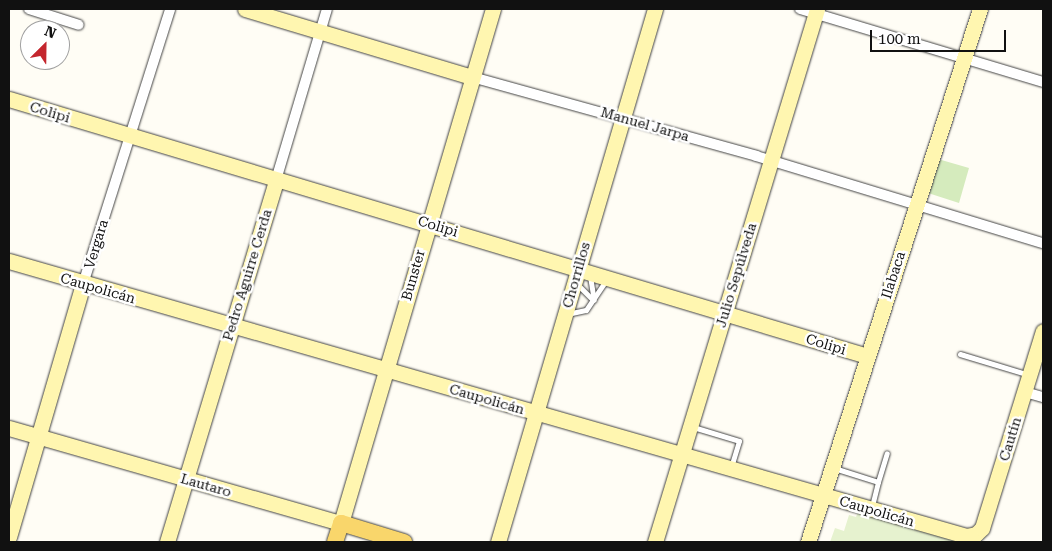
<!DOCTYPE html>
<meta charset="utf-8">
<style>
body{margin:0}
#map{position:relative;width:1052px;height:551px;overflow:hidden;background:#fffdf5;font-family:"Roboto Serif",serif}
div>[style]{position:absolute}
.green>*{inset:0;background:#d5ebbd}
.pitch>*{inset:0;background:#e6f2cf}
.roads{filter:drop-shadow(0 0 1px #444) drop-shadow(0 0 1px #444)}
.lane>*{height:5px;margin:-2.5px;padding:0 2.5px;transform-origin:2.5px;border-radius:2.5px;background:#fff}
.street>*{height:10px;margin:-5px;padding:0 5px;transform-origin:5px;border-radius:5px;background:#fff}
.secondary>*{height:15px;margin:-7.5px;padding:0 7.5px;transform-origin:7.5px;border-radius:7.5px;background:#fff6b0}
.primary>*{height:16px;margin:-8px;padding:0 8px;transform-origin:8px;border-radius:8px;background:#f9d66b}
span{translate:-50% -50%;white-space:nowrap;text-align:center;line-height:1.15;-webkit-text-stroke:5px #fff;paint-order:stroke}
.street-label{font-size:14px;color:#111}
.frame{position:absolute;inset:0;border:10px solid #111;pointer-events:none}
.north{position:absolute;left:20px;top:20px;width:50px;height:50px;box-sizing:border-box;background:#fff;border:1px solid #a0a0a0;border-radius:50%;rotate:23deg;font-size:14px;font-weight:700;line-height:20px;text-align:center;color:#111}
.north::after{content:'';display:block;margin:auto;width:18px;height:22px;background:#c4262e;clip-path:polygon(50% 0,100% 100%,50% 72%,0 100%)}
.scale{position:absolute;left:870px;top:30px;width:136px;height:22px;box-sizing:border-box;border:2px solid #111;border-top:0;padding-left:6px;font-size:15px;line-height:18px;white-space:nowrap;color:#111;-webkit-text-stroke:4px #fff;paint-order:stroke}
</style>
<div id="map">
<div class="green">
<div style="clip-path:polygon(938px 159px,969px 168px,959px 203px,928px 193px)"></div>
</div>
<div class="pitch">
<div style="clip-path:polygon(858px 511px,958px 540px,957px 542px,830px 542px,835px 528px,844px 531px,849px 515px,856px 517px)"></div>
</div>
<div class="roads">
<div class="lane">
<div style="left:590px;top:276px;width:24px;rotate:81deg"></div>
<div style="left:576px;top:283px;width:24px;rotate:45deg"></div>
<div style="left:567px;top:314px;width:19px;rotate:-12deg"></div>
<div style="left:586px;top:310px;width:36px;rotate:-56deg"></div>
<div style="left:960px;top:354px;width:72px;rotate:16.9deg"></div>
<div style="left:693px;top:427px;width:48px;rotate:16.9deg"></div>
<div style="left:739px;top:441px;width:28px;rotate:107deg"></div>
<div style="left:834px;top:468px;width:46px;rotate:17.7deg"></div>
<div style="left:878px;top:482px;width:25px;rotate:104deg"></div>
<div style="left:878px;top:482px;width:30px;rotate:-73deg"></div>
</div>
<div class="street">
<div style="left:29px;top:9px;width:52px;rotate:17.7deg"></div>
<div style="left:800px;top:9px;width:254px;rotate:16.7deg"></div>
<div style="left:472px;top:77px;width:295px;rotate:15.5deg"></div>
<div style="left:756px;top:156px;width:300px;rotate:16.9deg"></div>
<div style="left:276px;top:180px;width:178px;rotate:-73.4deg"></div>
<div style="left:83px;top:284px;width:288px;rotate:-72.4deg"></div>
<div style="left:1025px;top:392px;width:19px;rotate:16deg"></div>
</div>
<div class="secondary">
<div style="left:245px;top:9px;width:237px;rotate:16.7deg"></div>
<div style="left:9px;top:99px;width:896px;rotate:16.67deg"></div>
<div style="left:9px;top:261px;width:996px;rotate:16.03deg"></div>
<div style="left:966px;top:536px;width:10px;rotate:-11deg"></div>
<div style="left:976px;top:534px;width:8px;rotate:-45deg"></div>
<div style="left:982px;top:528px;width:206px;rotate:-72.8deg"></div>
<div style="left:9px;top:428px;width:345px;rotate:16deg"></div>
<div style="left:341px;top:523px;width:536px;rotate:-73.53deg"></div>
<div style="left:9px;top:537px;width:264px;rotate:-73.7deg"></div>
<div style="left:167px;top:542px;width:378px;rotate:-73.2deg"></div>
<div style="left:498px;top:542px;width:556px;rotate:-73.59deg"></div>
<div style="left:655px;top:542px;width:557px;rotate:-73.09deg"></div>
<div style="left:808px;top:542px;width:560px;rotate:-72.12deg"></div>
</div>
<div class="primary">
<div style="left:335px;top:542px;width:20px;rotate:-72deg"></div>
<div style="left:341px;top:523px;width:66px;rotate:16.8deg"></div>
</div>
</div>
<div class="street-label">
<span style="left:50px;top:112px;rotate:17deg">Colipi</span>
<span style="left:645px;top:124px;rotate:16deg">Manuel Jarpa</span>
<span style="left:438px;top:226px;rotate:17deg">Colipi</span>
<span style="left:96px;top:244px;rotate:-73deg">Vergara</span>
<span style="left:247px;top:275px;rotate:-73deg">Pedro Aguirre Cerda</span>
<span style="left:413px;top:275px;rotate:-74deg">Bunster</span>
<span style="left:576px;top:275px;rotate:-74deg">Chorrillos</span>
<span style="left:736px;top:275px;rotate:-73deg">Julio Sepúlveda</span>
<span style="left:893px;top:275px;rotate:-72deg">Ilabaca</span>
<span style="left:98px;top:288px;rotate:16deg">Caupolicán</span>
<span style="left:826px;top:344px;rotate:17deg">Colipi</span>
<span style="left:487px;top:399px;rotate:16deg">Caupolicán</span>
<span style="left:1010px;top:439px;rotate:-73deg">Cautín</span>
<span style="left:206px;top:485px;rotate:16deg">Lautaro</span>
<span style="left:877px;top:511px;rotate:16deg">Caupolicán</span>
</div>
<div class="frame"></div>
<div class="north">N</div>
<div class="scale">100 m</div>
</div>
